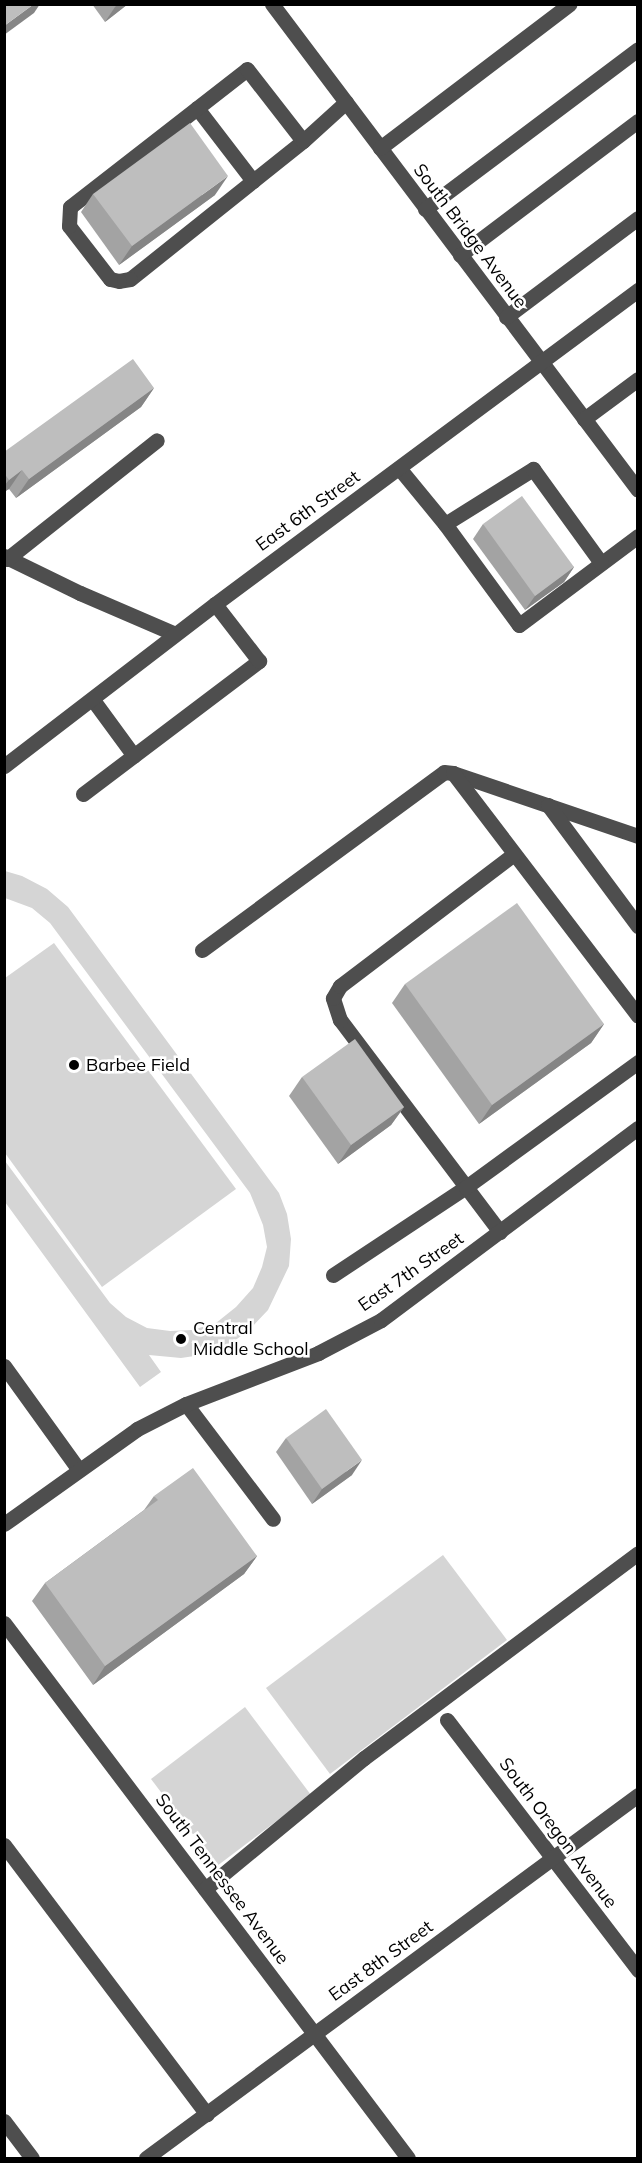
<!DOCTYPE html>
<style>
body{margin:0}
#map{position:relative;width:642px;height:2163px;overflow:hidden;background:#fff;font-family:Mulish,sans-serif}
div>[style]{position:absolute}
.green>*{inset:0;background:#d5d5d5}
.minor>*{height:15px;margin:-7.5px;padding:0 7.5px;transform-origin:7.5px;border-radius:7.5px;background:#4e4e4e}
.wall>*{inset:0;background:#a3a3a3}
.shaded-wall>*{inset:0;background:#858585}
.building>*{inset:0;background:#bebebe}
.dots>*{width:16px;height:16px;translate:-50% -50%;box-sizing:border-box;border:3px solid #fff;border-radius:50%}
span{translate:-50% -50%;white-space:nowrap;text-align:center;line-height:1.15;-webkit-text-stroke:5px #fff;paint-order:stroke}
.street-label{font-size:18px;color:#000}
.poi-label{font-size:18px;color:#000}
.left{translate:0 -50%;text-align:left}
.frame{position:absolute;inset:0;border:6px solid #000;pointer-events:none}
</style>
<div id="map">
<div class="green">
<div style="clip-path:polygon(5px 871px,22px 876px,47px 889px,68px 907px,279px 1193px,287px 1214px,291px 1239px,289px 1266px,268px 1310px,251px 1328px,228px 1346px,208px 1354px,181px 1358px,149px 1355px,161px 1372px,140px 1387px,5px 1202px,5px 1161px,110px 1303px,126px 1317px,147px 1328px,170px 1331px,192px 1330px,216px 1323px,236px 1307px,253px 1288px,262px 1267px,267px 1247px,263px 1225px,250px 1193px,50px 923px,32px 908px,5px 898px)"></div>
<div style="clip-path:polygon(54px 943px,236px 1189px,102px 1287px,5px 1153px,5px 978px)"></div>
<div style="clip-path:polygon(443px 1555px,507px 1640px,330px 1774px,266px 1688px)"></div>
<div style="clip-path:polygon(245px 1707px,311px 1795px,217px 1866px,151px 1779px)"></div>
</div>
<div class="minor">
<div style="left:272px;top:4px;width:608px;rotate:53.02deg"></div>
<div style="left:197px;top:108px;width:92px;rotate:52.5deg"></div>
<div style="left:303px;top:141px;width:221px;rotate:141.4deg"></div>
<div style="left:130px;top:279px;width:11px;rotate:170deg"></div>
<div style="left:119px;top:281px;width:9px;rotate:-167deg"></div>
<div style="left:110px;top:279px;width:67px;rotate:-127.7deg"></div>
<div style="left:69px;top:226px;width:19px;rotate:-87deg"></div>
<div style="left:70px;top:207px;width:224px;rotate:-37.9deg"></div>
<div style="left:247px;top:69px;width:91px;rotate:52.1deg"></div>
<div style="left:303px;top:141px;width:58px;rotate:-42.2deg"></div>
<div style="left:380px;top:148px;width:238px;rotate:-37.2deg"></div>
<div style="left:425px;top:209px;width:266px;rotate:-36.9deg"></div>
<div style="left:460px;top:255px;width:223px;rotate:-37deg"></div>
<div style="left:506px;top:317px;width:165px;rotate:-36.9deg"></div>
<div style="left:584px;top:419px;width:67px;rotate:-36.5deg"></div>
<div style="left:399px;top:468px;width:72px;rotate:50.6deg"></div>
<div style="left:445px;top:524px;width:125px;rotate:53.8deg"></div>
<div style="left:519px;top:625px;width:149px;rotate:-36.8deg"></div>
<div style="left:445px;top:524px;width:104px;rotate:-32deg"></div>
<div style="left:533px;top:469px;width:116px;rotate:54.1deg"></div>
<div style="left:4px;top:556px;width:85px;rotate:26deg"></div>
<div style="left:80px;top:593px;width:103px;rotate:23.3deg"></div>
<div style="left:7px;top:559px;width:191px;rotate:-38.4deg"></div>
<div style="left:93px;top:700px;width:69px;rotate:53.8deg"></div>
<div style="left:4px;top:766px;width:266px;rotate:-37.5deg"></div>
<div style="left:215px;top:604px;width:527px;rotate:-36.59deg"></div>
<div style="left:453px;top:773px;width:195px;rotate:18.8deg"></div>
<div style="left:83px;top:794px;width:221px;rotate:-37.1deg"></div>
<div style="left:259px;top:661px;width:72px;rotate:-127.7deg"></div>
<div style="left:548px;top:805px;width:151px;rotate:53.4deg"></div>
<div style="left:202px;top:950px;width:300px;rotate:-36.3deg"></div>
<div style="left:444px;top:772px;width:9px;rotate:6deg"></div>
<div style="left:453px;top:773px;width:305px;rotate:52.7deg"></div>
<div style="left:500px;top:1232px;width:266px;rotate:-127deg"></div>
<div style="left:340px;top:1020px;width:23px;rotate:-108deg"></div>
<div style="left:333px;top:998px;width:14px;rotate:-60deg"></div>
<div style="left:340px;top:986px;width:218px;rotate:-37.2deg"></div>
<div style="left:333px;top:1275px;width:159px;rotate:-33.5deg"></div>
<div style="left:466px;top:1187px;width:213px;rotate:-36deg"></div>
<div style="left:4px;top:1366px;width:128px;rotate:54.2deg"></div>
<div style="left:186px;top:1404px;width:144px;rotate:52.9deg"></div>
<div style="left:4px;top:1524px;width:163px;rotate:-35.5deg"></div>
<div style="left:137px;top:1429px;width:55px;rotate:-27deg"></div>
<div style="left:186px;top:1404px;width:142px;rotate:-21.1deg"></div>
<div style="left:318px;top:1353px;width:71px;rotate:-27.6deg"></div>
<div style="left:381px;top:1320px;width:321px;rotate:-36.8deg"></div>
<div style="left:4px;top:1623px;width:670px;rotate:52.94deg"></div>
<div style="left:447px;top:1720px;width:315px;rotate:52.6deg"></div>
<div style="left:4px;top:1845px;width:337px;rotate:53deg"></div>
<div style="left:205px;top:1889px;width:206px;rotate:-39.5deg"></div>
<div style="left:364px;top:1758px;width:342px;rotate:-36.8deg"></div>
<div style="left:4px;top:2121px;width:46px;rotate:52.9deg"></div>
<div style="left:146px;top:2158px;width:611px;rotate:-36.42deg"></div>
</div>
<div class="wall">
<div style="clip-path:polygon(92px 4px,128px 4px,105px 22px)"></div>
<div style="clip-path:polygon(93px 194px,215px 195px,119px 265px,81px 212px)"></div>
<div style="clip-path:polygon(154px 388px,141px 407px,16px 498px,9px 489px,4px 492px,4px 452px)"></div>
<div style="clip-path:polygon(483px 524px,574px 567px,564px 582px,525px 610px,473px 539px)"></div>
<div style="clip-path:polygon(405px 984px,604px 1024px,591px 1043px,479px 1124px,392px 1003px)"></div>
<div style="clip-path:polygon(302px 1077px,404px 1107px,391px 1125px,338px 1164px,289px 1096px)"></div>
<div style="clip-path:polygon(286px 1438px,352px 1475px,312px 1504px,276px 1452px)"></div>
<div style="clip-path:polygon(154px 1496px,257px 1556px,244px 1574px,93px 1685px,32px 1601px,45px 1583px,144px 1510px)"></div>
</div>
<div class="shaded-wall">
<div style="clip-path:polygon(34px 4px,40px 4px,34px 13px,4px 35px,4px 26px)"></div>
<div style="clip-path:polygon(118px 4px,128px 4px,105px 22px,115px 7px)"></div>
<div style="clip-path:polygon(228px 176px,215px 195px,119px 265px,132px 246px)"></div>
<div style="clip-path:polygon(154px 388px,141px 407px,16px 498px,29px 479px)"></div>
<div style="clip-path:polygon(22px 470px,9px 489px,4px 492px,4px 486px,9px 480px)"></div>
<div style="clip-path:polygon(574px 567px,564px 582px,525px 610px,535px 596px)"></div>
<div style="clip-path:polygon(604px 1024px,591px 1043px,479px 1124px,492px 1105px)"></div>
<div style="clip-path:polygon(404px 1107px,391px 1125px,338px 1164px,351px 1145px)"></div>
<div style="clip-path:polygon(362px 1460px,352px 1475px,312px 1504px,322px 1489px)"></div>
<div style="clip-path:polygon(257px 1556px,244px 1574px,93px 1685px,105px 1666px)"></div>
</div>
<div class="building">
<div style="clip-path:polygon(4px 4px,34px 4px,4px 26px)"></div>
<div style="clip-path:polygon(190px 123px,228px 176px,132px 246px,93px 194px)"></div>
<div style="clip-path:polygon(133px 359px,154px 388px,29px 479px,22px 470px,9px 480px,4px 473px,4px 452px)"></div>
<div style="clip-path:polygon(522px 496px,574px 567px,535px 596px,483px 524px)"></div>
<div style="clip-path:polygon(517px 903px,604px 1024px,492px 1105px,405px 984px)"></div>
<div style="clip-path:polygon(355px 1039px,404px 1107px,351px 1145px,302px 1077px)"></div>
<div style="clip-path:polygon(326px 1409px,362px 1460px,322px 1489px,286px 1438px)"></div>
<div style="clip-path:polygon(193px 1468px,257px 1556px,105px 1666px,45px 1583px,158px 1500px,154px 1496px)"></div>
</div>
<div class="dots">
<div style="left:74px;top:1065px;background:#000"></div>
<div style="left:181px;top:1339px;background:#000"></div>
</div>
<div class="street-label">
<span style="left:470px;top:236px;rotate:53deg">South Bridge Avenue</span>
<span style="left:308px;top:511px;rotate:-36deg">East 6th Street</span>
<span style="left:411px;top:1272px;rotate:-35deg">East 7th Street</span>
<span style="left:558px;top:1833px;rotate:53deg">South Oregon Avenue</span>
<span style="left:222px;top:1879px;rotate:53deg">South Tennessee Avenue</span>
<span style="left:381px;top:1961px;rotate:-36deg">East 8th Street</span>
</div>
<div class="poi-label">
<span class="left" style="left:86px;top:1065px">Barbee Field</span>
<span class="left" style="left:193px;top:1339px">Central<br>Middle School</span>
</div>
<div class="frame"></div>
</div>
